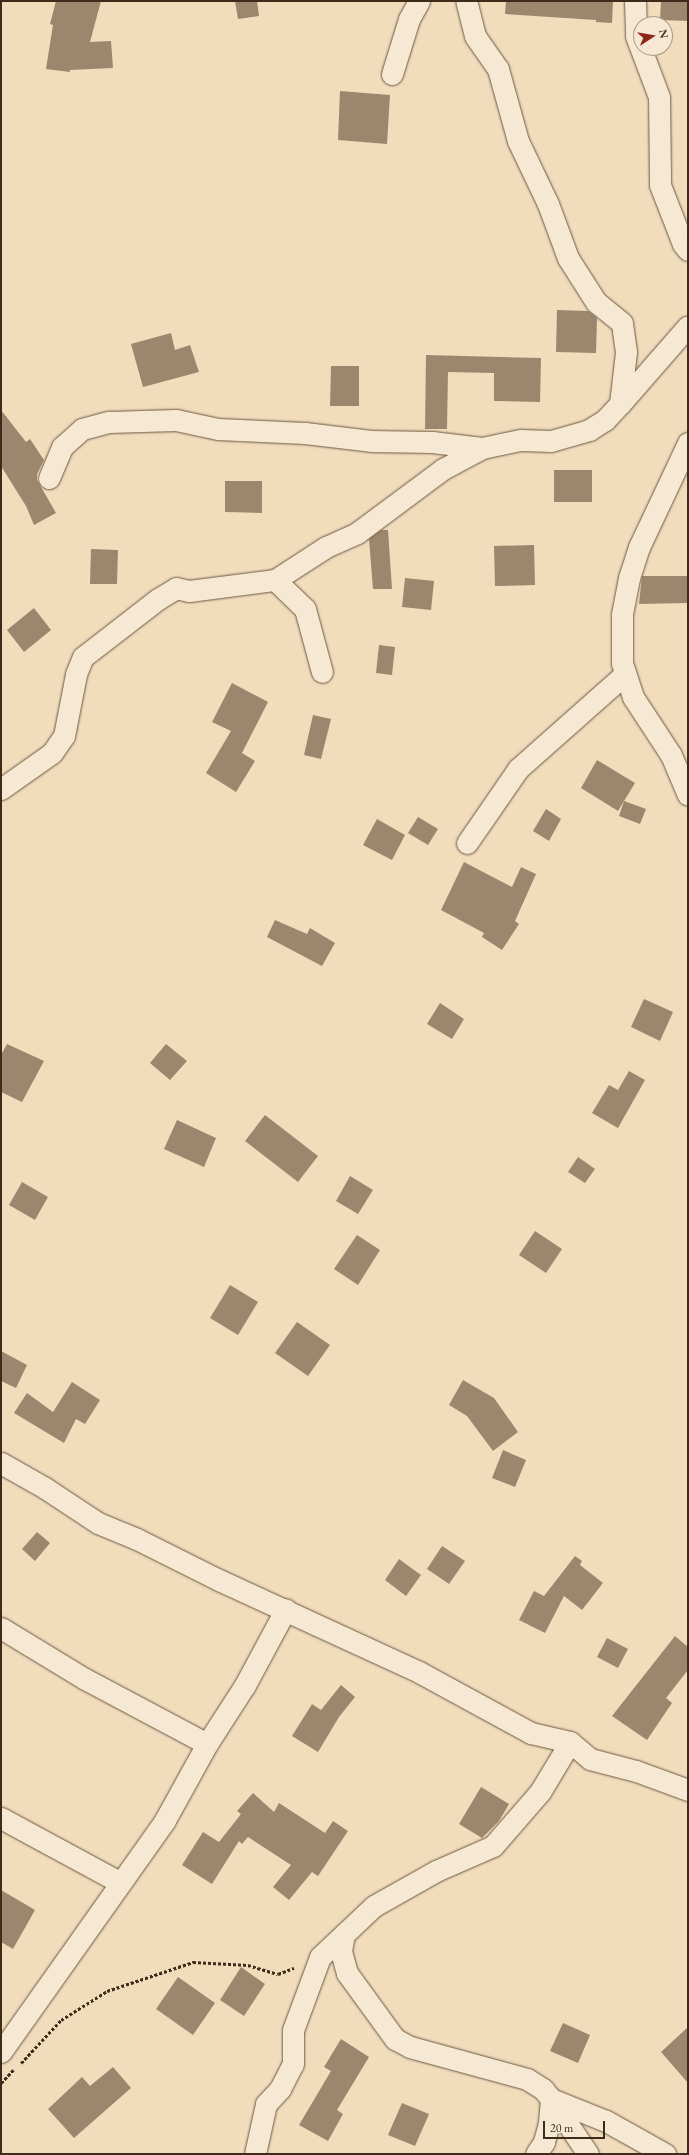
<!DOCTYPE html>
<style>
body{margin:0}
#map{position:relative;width:689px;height:2155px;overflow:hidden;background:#f1dcbc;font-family:"EB Garamond",serif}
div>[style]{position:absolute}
.building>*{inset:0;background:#9c876e}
.path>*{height:2.5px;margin-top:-1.25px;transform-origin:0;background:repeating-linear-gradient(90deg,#3f2b1a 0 3px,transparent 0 5px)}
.roads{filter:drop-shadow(0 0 1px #6c5742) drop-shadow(0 0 1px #6c5742)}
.minor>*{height:21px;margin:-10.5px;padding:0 10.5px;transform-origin:10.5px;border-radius:10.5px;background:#f6e8d3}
span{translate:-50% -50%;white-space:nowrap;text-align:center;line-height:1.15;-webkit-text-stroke:4px #f6e8d3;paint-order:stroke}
.frame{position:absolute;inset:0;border:2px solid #3f2b1a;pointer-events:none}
.north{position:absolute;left:633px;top:16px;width:40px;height:40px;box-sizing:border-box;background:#f6e8d3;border:1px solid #ad9c89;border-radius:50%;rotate:78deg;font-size:11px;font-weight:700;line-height:16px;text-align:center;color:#3f2b1a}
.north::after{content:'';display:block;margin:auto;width:14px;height:18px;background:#8f2418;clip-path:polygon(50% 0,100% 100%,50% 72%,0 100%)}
.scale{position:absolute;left:543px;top:2121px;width:62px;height:18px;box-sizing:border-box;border:2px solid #3f2b1a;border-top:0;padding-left:5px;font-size:12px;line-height:14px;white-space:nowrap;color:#3f2b1a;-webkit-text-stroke:3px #f6e8d3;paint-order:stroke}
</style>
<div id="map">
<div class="building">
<div style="clip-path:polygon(56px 1px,101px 1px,90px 42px,111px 41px,113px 68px,70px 70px,70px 72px,46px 69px,53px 25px,50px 24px)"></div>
<div style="clip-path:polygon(235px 1px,257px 1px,259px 16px,238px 19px)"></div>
<div style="clip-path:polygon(506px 1px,613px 1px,612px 23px,596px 22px,596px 20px,505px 14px)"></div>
<div style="clip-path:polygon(661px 1px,688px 1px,688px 21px,660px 20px)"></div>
<div style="clip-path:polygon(340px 91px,390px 95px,387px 144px,338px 140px)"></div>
<div style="clip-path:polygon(557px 310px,588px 311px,597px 318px,596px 353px,556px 352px)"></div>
<div style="clip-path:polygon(171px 333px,175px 350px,190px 345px,199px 372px,143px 387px,131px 344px)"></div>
<div style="clip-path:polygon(426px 355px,541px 358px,540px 402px,494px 401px,494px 373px,448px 372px,447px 429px,425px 429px)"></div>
<div style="clip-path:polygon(331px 366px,359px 366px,359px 406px,330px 406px)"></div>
<div style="clip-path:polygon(1px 410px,26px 442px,30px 439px,44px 460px,37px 474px,37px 480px,56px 513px,34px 525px,26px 506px,1px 466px)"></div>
<div style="clip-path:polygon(554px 470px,592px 470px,592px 502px,554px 502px)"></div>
<div style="clip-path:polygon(225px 481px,262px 481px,262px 513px,225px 512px)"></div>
<div style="clip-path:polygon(381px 530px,388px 530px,392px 589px,373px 589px,369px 539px)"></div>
<div style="clip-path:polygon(534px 545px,535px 585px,495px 586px,494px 546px)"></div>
<div style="clip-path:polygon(91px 549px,118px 550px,117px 584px,90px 584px)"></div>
<div style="clip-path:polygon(642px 576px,688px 576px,688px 603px,639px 604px)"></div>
<div style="clip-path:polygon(405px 578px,434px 581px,431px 610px,402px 607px)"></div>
<div style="clip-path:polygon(34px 608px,51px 630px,24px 652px,7px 630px)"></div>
<div style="clip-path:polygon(379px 645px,395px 647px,392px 675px,376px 673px)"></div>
<div style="clip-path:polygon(232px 683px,268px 702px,242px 753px,255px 761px,236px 792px,206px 773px,231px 731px,212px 722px)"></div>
<div style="clip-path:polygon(313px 715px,331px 719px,321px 759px,304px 755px)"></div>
<div style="clip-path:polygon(597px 760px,635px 783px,618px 811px,581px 788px)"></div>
<div style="clip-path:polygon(624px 801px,646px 809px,640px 824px,619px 816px)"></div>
<div style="clip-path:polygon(546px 809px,561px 819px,549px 841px,533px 831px)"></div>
<div style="clip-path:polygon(418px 817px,438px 829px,428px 845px,408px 833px)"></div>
<div style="clip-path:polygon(377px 819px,405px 835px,392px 860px,363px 845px)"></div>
<div style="clip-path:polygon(464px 862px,512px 887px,521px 867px,536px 874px,515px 921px,519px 924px,502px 950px,482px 937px,484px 933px,441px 910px)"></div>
<div style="clip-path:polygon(275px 920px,307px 934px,310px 928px,335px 943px,322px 966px,267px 937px)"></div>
<div style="clip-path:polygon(644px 999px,673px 1012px,660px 1041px,631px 1027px)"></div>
<div style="clip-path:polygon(440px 1003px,464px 1019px,452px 1039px,427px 1024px)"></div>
<div style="clip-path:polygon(7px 1044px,44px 1061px,22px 1102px,1px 1092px,1px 1055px)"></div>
<div style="clip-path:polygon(166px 1044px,187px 1061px,170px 1080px,150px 1063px)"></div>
<div style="clip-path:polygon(629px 1071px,645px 1080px,618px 1128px,592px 1113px,609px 1085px,618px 1090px)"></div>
<div style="clip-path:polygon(265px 1115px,318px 1156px,298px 1182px,245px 1141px)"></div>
<div style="clip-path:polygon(177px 1120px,216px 1138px,204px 1167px,164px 1149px)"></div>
<div style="clip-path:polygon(578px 1157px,595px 1169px,585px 1183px,568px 1172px)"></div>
<div style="clip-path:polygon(350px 1176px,373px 1190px,358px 1214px,336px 1201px)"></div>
<div style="clip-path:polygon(22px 1182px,48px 1197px,35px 1220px,9px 1205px)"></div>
<div style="clip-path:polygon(535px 1231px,562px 1249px,546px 1273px,519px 1255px)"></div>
<div style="clip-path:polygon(357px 1235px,380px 1250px,358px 1285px,334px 1269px)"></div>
<div style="clip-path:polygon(230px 1285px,258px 1302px,238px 1335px,210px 1318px)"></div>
<div style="clip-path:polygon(297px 1322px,330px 1345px,308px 1376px,275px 1353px)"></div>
<div style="clip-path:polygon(1px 1351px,27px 1365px,16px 1388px,1px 1381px)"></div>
<div style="clip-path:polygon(463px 1380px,494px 1398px,518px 1432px,493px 1451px,467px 1416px,449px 1405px)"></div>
<div style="clip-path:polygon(72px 1382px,100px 1400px,85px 1424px,76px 1419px,64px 1443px,14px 1413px,27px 1393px,53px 1412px)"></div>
<div style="clip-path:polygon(503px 1450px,526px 1460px,515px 1487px,492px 1478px)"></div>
<div style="clip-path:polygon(37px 1532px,50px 1543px,35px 1561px,22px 1549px)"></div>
<div style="clip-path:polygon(442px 1546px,465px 1561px,449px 1584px,427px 1569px)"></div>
<div style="clip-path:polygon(575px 1556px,582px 1561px,580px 1565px,603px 1583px,582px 1610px,564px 1596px,545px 1633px,519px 1620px,534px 1591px,544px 1596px)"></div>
<div style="clip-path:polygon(399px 1559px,421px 1575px,406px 1596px,385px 1580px)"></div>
<div style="clip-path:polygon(675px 1636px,688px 1647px,688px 1670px,666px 1698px,672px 1703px,647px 1740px,612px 1716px)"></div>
<div style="clip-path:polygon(607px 1638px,628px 1649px,618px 1668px,597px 1657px)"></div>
<div style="clip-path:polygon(341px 1685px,355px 1697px,339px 1717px,318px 1752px,292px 1736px,312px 1704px,321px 1710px)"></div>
<div style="clip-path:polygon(481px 1787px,509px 1804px,499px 1821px,482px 1838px,459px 1824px)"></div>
<div style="clip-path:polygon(253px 1793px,274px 1812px,279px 1803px,325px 1833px,333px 1821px,348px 1831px,318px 1876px,312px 1872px,289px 1900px,273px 1887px,291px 1865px,248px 1837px,242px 1844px,239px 1841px,212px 1884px,182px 1865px,203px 1832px,219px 1842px,241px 1814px,237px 1811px)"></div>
<div style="clip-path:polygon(1px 1890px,35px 1910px,13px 1949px,1px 1942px)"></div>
<div style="clip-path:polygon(241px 1967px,265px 1984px,244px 2016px,220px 2000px)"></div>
<div style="clip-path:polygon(178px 1977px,215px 2003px,193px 2035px,156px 2009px)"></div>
<div style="clip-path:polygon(563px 2023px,590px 2035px,578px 2063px,550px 2051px)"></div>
<div style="clip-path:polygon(688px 2027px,688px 2083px,661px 2052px)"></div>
<div style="clip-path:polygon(341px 2039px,369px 2057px,337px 2110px,343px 2114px,328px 2141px,299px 2125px,331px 2071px,324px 2067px)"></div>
<div style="clip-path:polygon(113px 2067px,131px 2088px,74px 2138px,48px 2109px,82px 2077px,90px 2086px)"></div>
<div style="clip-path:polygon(402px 2103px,429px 2114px,415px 2146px,388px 2135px)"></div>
</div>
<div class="path">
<div style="left:21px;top:2063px;width:59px;rotate:-47.1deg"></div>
<div style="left:61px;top:2020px;width:54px;rotate:-32.2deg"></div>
<div style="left:107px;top:1991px;width:91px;rotate:-18.6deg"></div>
<div style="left:193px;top:1962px;width:55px;rotate:3.1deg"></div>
<div style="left:248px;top:1965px;width:31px;rotate:17deg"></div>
<div style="left:278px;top:1974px;width:17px;rotate:-21deg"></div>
<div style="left:1px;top:2083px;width:18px;rotate:-47deg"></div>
</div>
<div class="roads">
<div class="minor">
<div style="left:635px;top:1px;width:35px;rotate:88deg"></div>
<div style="left:636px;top:36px;width:65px;rotate:69.3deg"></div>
<div style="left:659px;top:97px;width:88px;rotate:89.3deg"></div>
<div style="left:660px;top:185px;width:63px;rotate:68.7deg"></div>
<div style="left:683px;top:244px;width:8px;rotate:50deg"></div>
<div style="left:392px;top:74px;width:58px;rotate:-72.8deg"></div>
<div style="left:409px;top:19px;width:21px;rotate:-61deg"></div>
<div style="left:620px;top:404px;width:103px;rotate:-48.9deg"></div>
<div style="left:688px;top:443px;width:115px;rotate:115.2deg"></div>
<div style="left:639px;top:547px;width:33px;rotate:108deg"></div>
<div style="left:629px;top:578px;width:38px;rotate:101deg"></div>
<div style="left:622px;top:615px;width:48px;rotate:90deg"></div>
<div style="left:622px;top:663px;width:36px;rotate:72deg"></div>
<div style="left:633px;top:697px;width:69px;rotate:56.8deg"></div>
<div style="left:671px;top:755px;width:43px;rotate:67deg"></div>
<div style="left:49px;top:478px;width:34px;rotate:-67deg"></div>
<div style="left:62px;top:447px;width:27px;rotate:-42deg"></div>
<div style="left:82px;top:429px;width:28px;rotate:-15deg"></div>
<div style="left:109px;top:422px;width:67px;rotate:-1.7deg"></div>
<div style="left:176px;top:420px;width:43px;rotate:12.1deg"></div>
<div style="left:218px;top:429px;width:87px;rotate:2.6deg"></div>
<div style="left:305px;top:433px;width:66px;rotate:6.9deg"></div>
<div style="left:371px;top:441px;width:61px;rotate:0.9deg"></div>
<div style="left:432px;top:442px;width:50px;rotate:6.8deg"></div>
<div style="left:275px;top:580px;width:42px;rotate:44deg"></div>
<div style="left:305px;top:609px;width:65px;rotate:74.9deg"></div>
<div style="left:1px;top:789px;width:62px;rotate:-35.2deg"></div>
<div style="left:52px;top:753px;width:21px;rotate:-55deg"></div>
<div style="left:64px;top:736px;width:63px;rotate:-79deg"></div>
<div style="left:76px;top:674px;width:18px;rotate:-68deg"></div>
<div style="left:83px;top:657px;width:95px;rotate:-37.7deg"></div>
<div style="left:158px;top:599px;width:21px;rotate:-31deg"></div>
<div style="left:176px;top:588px;width:13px;rotate:13deg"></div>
<div style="left:189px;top:591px;width:87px;rotate:-7.3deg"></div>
<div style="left:275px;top:580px;width:61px;rotate:-32.9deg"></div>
<div style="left:326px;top:547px;width:34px;rotate:-24deg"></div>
<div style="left:357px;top:533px;width:107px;rotate:-36.7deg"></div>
<div style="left:443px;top:469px;width:44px;rotate:-28.3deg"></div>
<div style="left:482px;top:448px;width:40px;rotate:-12deg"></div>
<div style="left:521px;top:440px;width:30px;rotate:2deg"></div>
<div style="left:551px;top:441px;width:40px;rotate:-16deg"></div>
<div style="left:589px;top:430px;width:19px;rotate:-32deg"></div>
<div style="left:605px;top:420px;width:22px;rotate:-47deg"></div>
<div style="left:620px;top:404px;width:52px;rotate:-83.4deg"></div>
<div style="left:626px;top:352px;width:29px;rotate:-98deg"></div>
<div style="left:622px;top:323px;width:33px;rotate:-141deg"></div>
<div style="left:596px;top:302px;width:52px;rotate:-122.5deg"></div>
<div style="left:568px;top:258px;width:58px;rotate:-110.3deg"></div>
<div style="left:548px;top:204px;width:70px;rotate:-115.5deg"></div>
<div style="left:518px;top:141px;width:75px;rotate:-105.5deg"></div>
<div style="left:498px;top:69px;width:40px;rotate:-124.9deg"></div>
<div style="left:475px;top:36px;width:36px;rotate:-104deg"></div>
<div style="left:467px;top:843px;width:90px;rotate:-55.4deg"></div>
<div style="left:518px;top:769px;width:143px;rotate:-41.6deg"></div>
<div style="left:1px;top:1463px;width:51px;rotate:29.6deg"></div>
<div style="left:45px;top:1488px;width:64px;rotate:33.4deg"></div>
<div style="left:98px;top:1523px;width:42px;rotate:22.3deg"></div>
<div style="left:137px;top:1539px;width:92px;rotate:26.6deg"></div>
<div style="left:219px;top:1580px;width:220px;rotate:24.7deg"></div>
<div style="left:419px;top:1672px;width:128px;rotate:28.6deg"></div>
<div style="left:531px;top:1733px;width:40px;rotate:13deg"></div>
<div style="left:570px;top:1742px;width:26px;rotate:40deg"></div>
<div style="left:590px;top:1759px;width:48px;rotate:14.6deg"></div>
<div style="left:636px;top:1771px;width:55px;rotate:20.1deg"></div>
<div style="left:1px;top:1628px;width:98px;rotate:31.3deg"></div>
<div style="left:85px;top:1679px;width:138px;rotate:28deg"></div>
<div style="left:1px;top:1818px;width:136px;rotate:28.4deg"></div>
<div style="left:344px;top:1934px;width:17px;rotate:100deg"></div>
<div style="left:341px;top:1951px;width:23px;rotate:75deg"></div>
<div style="left:347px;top:1973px;width:82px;rotate:54deg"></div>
<div style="left:395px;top:2039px;width:17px;rotate:28deg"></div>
<div style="left:410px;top:2047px;width:121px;rotate:15.3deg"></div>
<div style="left:527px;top:2079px;width:19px;rotate:32deg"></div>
<div style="left:543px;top:2089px;width:13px;rotate:51deg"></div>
<div style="left:551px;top:2099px;width:24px;rotate:95deg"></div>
<div style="left:549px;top:2123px;width:20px;rotate:105deg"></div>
<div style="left:544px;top:2142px;width:14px;rotate:124deg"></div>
<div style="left:1px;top:2052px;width:284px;rotate:-54.7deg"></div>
<div style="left:165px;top:1820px;width:87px;rotate:-61.1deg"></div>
<div style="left:207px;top:1744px;width:70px;rotate:-57.2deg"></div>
<div style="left:245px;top:1685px;width:86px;rotate:-61.7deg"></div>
<div style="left:255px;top:2154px;width:51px;rotate:-77.6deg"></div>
<div style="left:266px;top:2104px;width:21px;rotate:-47deg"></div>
<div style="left:280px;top:2089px;width:28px;rotate:-63deg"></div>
<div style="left:293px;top:2064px;width:34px;rotate:-90deg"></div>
<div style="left:293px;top:2030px;width:78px;rotate:-69.7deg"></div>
<div style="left:320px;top:1957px;width:74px;rotate:-43.4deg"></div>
<div style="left:374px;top:1906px;width:71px;rotate:-29.4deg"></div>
<div style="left:436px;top:1871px;width:62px;rotate:-23.7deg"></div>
<div style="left:493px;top:1846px;width:72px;rotate:-49deg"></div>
<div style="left:540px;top:1792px;width:58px;rotate:-59deg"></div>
<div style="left:588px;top:2154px;width:66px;rotate:-123.9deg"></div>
<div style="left:551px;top:2099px;width:59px;rotate:21.8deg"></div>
<div style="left:606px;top:2121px;width:68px;rotate:29.2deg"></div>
</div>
</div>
<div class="frame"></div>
<div class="north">N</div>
<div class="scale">20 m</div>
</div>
